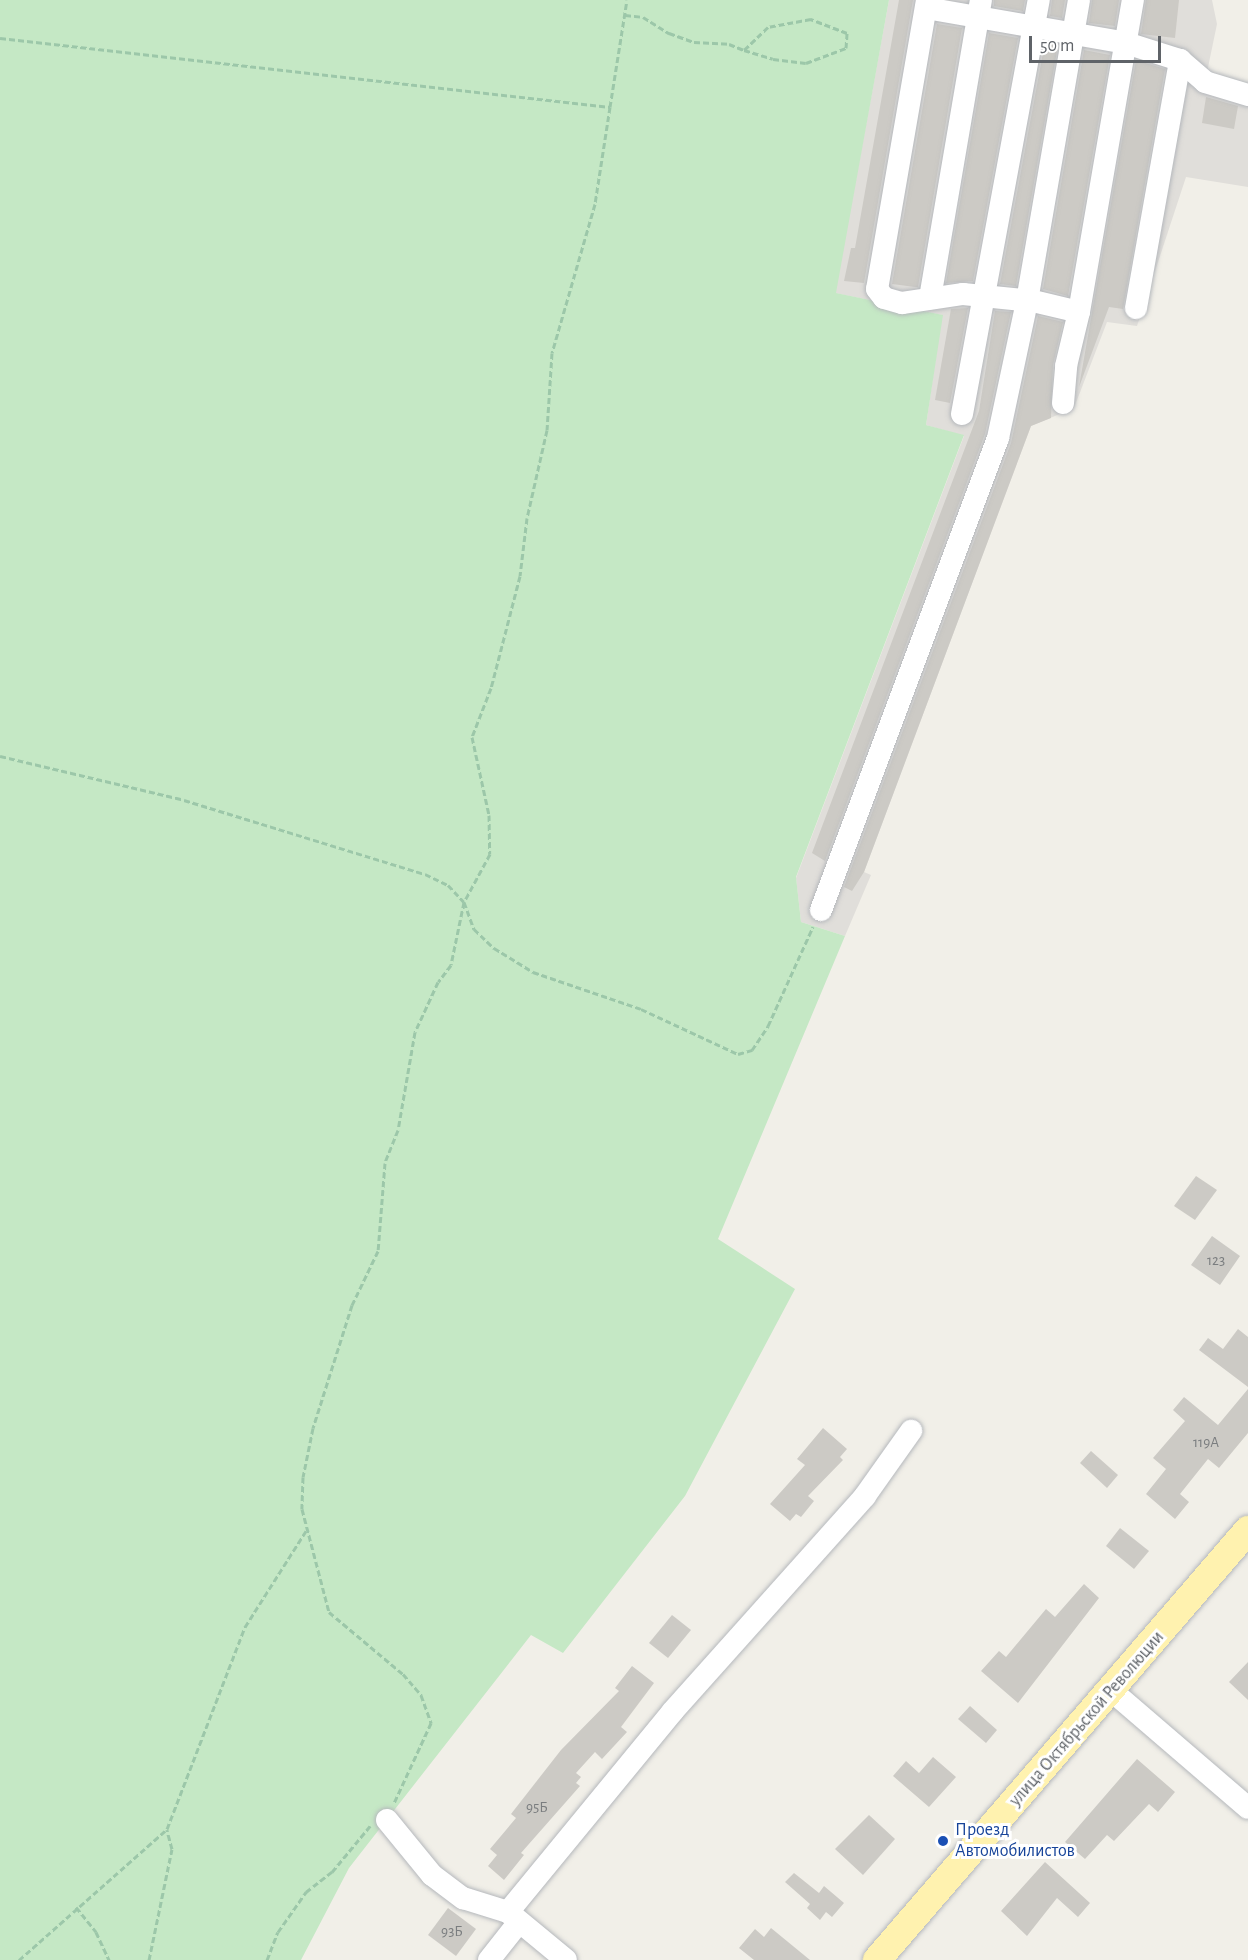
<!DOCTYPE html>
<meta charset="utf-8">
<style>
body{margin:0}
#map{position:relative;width:1248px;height:1960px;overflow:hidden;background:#f1efe8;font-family:"Alegreya Sans",sans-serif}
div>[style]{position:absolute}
.industrial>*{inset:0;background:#e0deda}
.green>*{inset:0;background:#c5e8c5}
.building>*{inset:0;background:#cccac5}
.path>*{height:3px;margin-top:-1.5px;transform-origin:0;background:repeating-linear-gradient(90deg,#9cc7a9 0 6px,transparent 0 9px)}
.roads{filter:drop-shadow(0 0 2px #b5b8bc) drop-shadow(0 0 2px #b5b8bc)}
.minor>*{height:22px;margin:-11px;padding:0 11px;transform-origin:11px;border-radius:11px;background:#fff}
.major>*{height:28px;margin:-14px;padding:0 14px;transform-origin:14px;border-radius:14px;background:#fff2af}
.dots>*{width:16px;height:16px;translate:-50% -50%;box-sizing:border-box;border:3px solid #fff;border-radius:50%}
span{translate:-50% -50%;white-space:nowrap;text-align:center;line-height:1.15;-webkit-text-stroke:6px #fff;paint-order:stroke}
.number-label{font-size:15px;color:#7a7d7f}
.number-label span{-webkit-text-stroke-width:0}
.street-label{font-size:18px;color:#5f6368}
.transit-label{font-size:18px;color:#164399}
.left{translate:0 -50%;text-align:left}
.scale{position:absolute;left:1029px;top:36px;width:132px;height:27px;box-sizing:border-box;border:3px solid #5f6368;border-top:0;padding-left:8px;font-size:18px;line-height:21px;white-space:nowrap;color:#5f6368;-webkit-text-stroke:4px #fff;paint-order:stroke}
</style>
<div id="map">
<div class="industrial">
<div style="clip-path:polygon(889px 0,1212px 0,1217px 24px,1206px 77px,1248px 101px,1248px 187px,1186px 177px,1137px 326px,1107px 322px,1074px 408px,1031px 426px,864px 872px,871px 875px,845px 936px,801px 922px,796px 878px,964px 436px,926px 425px,942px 315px,835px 293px)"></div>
</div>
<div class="green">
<div style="clip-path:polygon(0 0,889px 0,836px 293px,943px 315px,926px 425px,964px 435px,796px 877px,801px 922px,845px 936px,718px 1239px,795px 1289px,685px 1496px,563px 1653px,531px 1635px,349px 1868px,301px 1960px,0 1960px)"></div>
</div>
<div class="building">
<div style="clip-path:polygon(899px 0,913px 0,864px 283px,844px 281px,851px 248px,855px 248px)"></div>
<div style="clip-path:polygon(994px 0,1025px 0,1023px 11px,994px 6px)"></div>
<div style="clip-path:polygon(1052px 0,1065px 0,1062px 18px,1050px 16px)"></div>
<div style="clip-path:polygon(1092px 0,1119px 0,1115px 26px,1089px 23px)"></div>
<div style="clip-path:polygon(1146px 0,1179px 0,1175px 38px,1141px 34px)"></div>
<div style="clip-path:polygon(937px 24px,962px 28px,918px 287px,915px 287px,892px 284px)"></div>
<div style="clip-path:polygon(989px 33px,1018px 38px,973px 281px,946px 283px)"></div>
<div style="clip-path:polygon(1045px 42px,1058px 45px,1016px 286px,1000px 284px)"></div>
<div style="clip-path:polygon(1084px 50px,1110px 55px,1068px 296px,1043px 289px)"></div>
<div style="clip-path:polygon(1136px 60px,1165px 69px,1123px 309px,1109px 307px,1079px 387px)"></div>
<div style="clip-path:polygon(1206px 97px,1238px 106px,1234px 129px,1202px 123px)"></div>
<div style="clip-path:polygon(968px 308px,950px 403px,935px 400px,951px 309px)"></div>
<div style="clip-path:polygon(995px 311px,1011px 312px,985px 434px,825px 861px,812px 853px,979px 411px)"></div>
<div style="clip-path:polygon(1038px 316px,1063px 322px,1053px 365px,1051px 418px,1031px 426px,864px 872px,852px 891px,844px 887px,1011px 443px)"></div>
<div style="clip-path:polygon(1196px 1176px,1217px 1190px,1195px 1220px,1174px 1206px)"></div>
<div style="clip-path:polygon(1212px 1236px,1240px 1256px,1220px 1285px,1191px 1265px)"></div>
<div style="clip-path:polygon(1238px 1329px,1248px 1337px,1248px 1387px,1199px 1350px,1208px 1338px,1223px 1349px)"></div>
<div style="clip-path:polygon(1248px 1389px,1248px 1433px,1219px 1468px,1208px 1459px,1180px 1494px,1189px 1502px,1175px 1519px,1146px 1494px,1166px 1469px,1153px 1458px,1185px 1421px,1173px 1410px,1184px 1397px,1218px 1425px)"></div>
<div style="clip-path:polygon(823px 1428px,847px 1449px,840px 1457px,843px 1460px,808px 1496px,814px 1501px,801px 1517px,796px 1514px,790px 1521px,770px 1504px,805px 1465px,797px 1459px)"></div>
<div style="clip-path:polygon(1091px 1451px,1118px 1475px,1107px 1488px,1080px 1463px)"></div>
<div style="clip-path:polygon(1120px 1528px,1149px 1551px,1134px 1569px,1106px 1546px)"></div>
<div style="clip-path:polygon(1084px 1584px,1099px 1598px,1018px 1703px,981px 1671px,999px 1651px,1006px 1657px,1046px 1609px,1055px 1617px)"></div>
<div style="clip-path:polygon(672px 1615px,691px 1630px,668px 1658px,649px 1643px)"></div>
<div style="clip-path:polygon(1248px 1662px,1248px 1700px,1229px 1682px)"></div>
<div style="clip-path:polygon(632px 1666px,654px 1683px,621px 1727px,627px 1732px,602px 1759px,595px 1752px,576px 1773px,581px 1777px,576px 1783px,580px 1786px,521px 1853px,524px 1855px,504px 1880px,488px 1866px,497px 1855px,490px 1849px,516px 1818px,511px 1814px,561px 1750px,619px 1691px,615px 1688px)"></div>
<div style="clip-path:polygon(970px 1706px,997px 1730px,986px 1743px,958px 1719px)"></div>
<div style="clip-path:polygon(933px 1757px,956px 1777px,929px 1807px,893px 1776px,906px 1761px,919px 1773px)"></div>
<div style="clip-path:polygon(1137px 1759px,1175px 1792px,1158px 1812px,1149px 1804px,1114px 1841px,1107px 1835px,1085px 1859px,1065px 1842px)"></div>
<div style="clip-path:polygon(869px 1815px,895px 1839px,863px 1875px,835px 1849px)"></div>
<div style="clip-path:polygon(1045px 1862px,1090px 1903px,1078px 1917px,1057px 1898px,1027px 1936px,1001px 1911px)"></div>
<div style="clip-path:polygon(794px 1873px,819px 1893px,824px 1886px,844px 1903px,832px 1917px,826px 1912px,820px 1920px,807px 1908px,810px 1904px,785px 1882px)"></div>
<div style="clip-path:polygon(448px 1908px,476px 1929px,456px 1956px,428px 1935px)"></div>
<div style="clip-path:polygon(771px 1928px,810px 1960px,754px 1960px,739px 1948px,755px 1929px,764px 1937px)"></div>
</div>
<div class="path">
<div style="left:625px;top:15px;width:18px;rotate:6deg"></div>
<div style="left:643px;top:17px;width:31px;rotate:32deg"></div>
<div style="left:669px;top:33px;width:27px;rotate:20deg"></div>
<div style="left:694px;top:42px;width:35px;rotate:3deg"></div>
<div style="left:729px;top:44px;width:16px;rotate:22deg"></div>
<div style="left:744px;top:50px;width:30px;rotate:17deg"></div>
<div style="left:773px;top:59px;width:33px;rotate:7deg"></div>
<div style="left:806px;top:63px;width:43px;rotate:-20.6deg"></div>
<div style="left:846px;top:48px;width:15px;rotate:-86deg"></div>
<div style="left:847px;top:33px;width:39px;rotate:-159deg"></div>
<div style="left:811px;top:19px;width:44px;rotate:169.5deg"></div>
<div style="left:768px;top:27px;width:33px;rotate:136deg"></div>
<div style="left:0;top:38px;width:614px;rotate:6.45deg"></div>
<div style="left:610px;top:107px;width:108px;rotate:-81deg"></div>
<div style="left:610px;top:107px;width:98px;rotate:98.8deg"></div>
<div style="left:595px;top:204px;width:155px;rotate:106.1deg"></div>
<div style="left:552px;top:353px;width:77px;rotate:93.7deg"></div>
<div style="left:547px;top:430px;width:90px;rotate:102.8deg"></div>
<div style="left:527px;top:518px;width:58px;rotate:96.9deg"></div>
<div style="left:520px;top:576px;width:116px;rotate:104.5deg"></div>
<div style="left:491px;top:688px;width:53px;rotate:111.2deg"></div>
<div style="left:472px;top:737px;width:80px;rotate:77.7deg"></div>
<div style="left:489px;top:815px;width:39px;rotate:89deg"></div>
<div style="left:490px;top:854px;width:55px;rotate:118.4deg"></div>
<div style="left:464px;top:902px;width:29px;rotate:70deg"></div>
<div style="left:474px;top:929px;width:28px;rotate:44deg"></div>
<div style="left:494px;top:948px;width:46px;rotate:31.6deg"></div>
<div style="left:533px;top:972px;width:114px;rotate:18.9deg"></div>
<div style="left:641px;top:1009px;width:107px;rotate:24.9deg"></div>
<div style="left:738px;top:1054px;width:15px;rotate:-16deg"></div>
<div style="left:752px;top:1050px;width:29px;rotate:-56deg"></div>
<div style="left:768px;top:1026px;width:109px;rotate:-65.6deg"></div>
<div style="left:0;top:756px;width:189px;rotate:13.4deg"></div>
<div style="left:184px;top:800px;width:252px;rotate:17.1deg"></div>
<div style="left:425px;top:874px;width:25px;rotate:26deg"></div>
<div style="left:448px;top:885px;width:23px;rotate:47deg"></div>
<div style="left:464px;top:902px;width:64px;rotate:101.7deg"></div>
<div style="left:451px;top:965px;width:21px;rotate:127deg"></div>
<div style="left:438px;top:982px;width:55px;rotate:114.7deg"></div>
<div style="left:415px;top:1032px;width:99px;rotate:99.8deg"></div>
<div style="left:398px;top:1130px;width:35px;rotate:112deg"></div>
<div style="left:385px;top:1163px;width:88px;rotate:94.5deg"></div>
<div style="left:378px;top:1251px;width:60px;rotate:115.7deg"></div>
<div style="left:352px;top:1305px;width:129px;rotate:107.6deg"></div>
<div style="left:313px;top:1428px;width:50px;rotate:101.5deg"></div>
<div style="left:303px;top:1477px;width:32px;rotate:92deg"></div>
<div style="left:302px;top:1509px;width:106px;rotate:75.3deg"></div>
<div style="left:329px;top:1612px;width:97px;rotate:40deg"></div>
<div style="left:403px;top:1674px;width:28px;rotate:49deg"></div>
<div style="left:421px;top:1695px;width:30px;rotate:70deg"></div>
<div style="left:431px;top:1723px;width:88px;rotate:114.8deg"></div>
<div style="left:76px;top:1907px;width:32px;rotate:51deg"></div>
<div style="left:96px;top:1932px;width:31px;rotate:65deg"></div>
<div style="left:19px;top:1960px;width:198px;rotate:-41.5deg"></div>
<div style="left:167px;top:1829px;width:217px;rotate:-68.9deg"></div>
<div style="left:245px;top:1627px;width:114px;rotate:-57.6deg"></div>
<div style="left:149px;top:1960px;width:113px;rotate:-78.3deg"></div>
<div style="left:172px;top:1849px;width:20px;rotate:-105deg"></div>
<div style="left:267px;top:1960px;width:30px;rotate:-69deg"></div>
<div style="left:278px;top:1932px;width:49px;rotate:-55deg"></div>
<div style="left:306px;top:1892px;width:33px;rotate:-38deg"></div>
<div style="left:332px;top:1872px;width:60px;rotate:-50.4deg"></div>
</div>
<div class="roads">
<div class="minor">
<div style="left:927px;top:0;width:293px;rotate:99.8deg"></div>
<div style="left:877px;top:289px;width:11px;rotate:52deg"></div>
<div style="left:884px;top:298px;width:19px;rotate:16deg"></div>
<div style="left:902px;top:303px;width:62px;rotate:-8.4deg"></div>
<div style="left:963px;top:294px;width:70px;rotate:5.7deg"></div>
<div style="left:1033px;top:301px;width:47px;rotate:13.4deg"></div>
<div style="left:926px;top:8px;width:203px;rotate:9.9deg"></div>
<div style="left:1126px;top:43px;width:57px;rotate:17.5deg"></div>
<div style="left:1180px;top:60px;width:33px;rotate:41deg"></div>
<div style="left:1205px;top:82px;width:45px;rotate:16.8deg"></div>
<div style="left:930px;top:298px;width:302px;rotate:-80.3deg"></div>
<div style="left:1136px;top:308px;width:252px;rotate:-79.9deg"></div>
<div style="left:1063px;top:403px;width:37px;rotate:-85deg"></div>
<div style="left:1066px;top:366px;width:56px;rotate:-76.5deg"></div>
<div style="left:1079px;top:312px;width:317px;rotate:-80.2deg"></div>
<div style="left:962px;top:414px;width:421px;rotate:-79.5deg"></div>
<div style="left:821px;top:910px;width:504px;rotate:-69.44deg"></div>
<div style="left:998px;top:438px;width:140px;rotate:-78deg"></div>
<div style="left:1027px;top:301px;width:305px;rotate:-80.2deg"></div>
<div style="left:1112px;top:1691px;width:179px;rotate:40.7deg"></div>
<div style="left:387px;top:1820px;width:71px;rotate:50.7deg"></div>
<div style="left:432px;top:1875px;width:39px;rotate:37deg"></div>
<div style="left:463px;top:1898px;width:47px;rotate:17.3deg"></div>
<div style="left:508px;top:1912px;width:75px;rotate:39.6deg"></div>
<div style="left:508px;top:1912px;width:260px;rotate:-50.6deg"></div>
<div style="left:673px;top:1711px;width:288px;rotate:-48.2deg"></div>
<div style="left:865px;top:1496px;width:80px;rotate:-54.7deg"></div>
<div style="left:489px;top:1960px;width:48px;rotate:-51.7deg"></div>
</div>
<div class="major">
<div style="left:877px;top:1960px;width:568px;rotate:-49.21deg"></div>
</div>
</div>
<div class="dots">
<div style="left:943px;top:1841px;background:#1a4fb4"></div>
</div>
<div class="number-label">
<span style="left:1216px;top:1261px">123</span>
<span style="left:1206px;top:1443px">119А</span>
<span style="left:537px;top:1808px">95Б</span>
<span style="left:452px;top:1932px">93Б</span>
</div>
<div class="street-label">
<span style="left:1087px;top:1719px;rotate:-49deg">улица Октябрьской Революции</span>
</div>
<div class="transit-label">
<span class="left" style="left:955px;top:1841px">Проезд<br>Автомобилистов</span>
</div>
<div class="scale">50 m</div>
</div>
